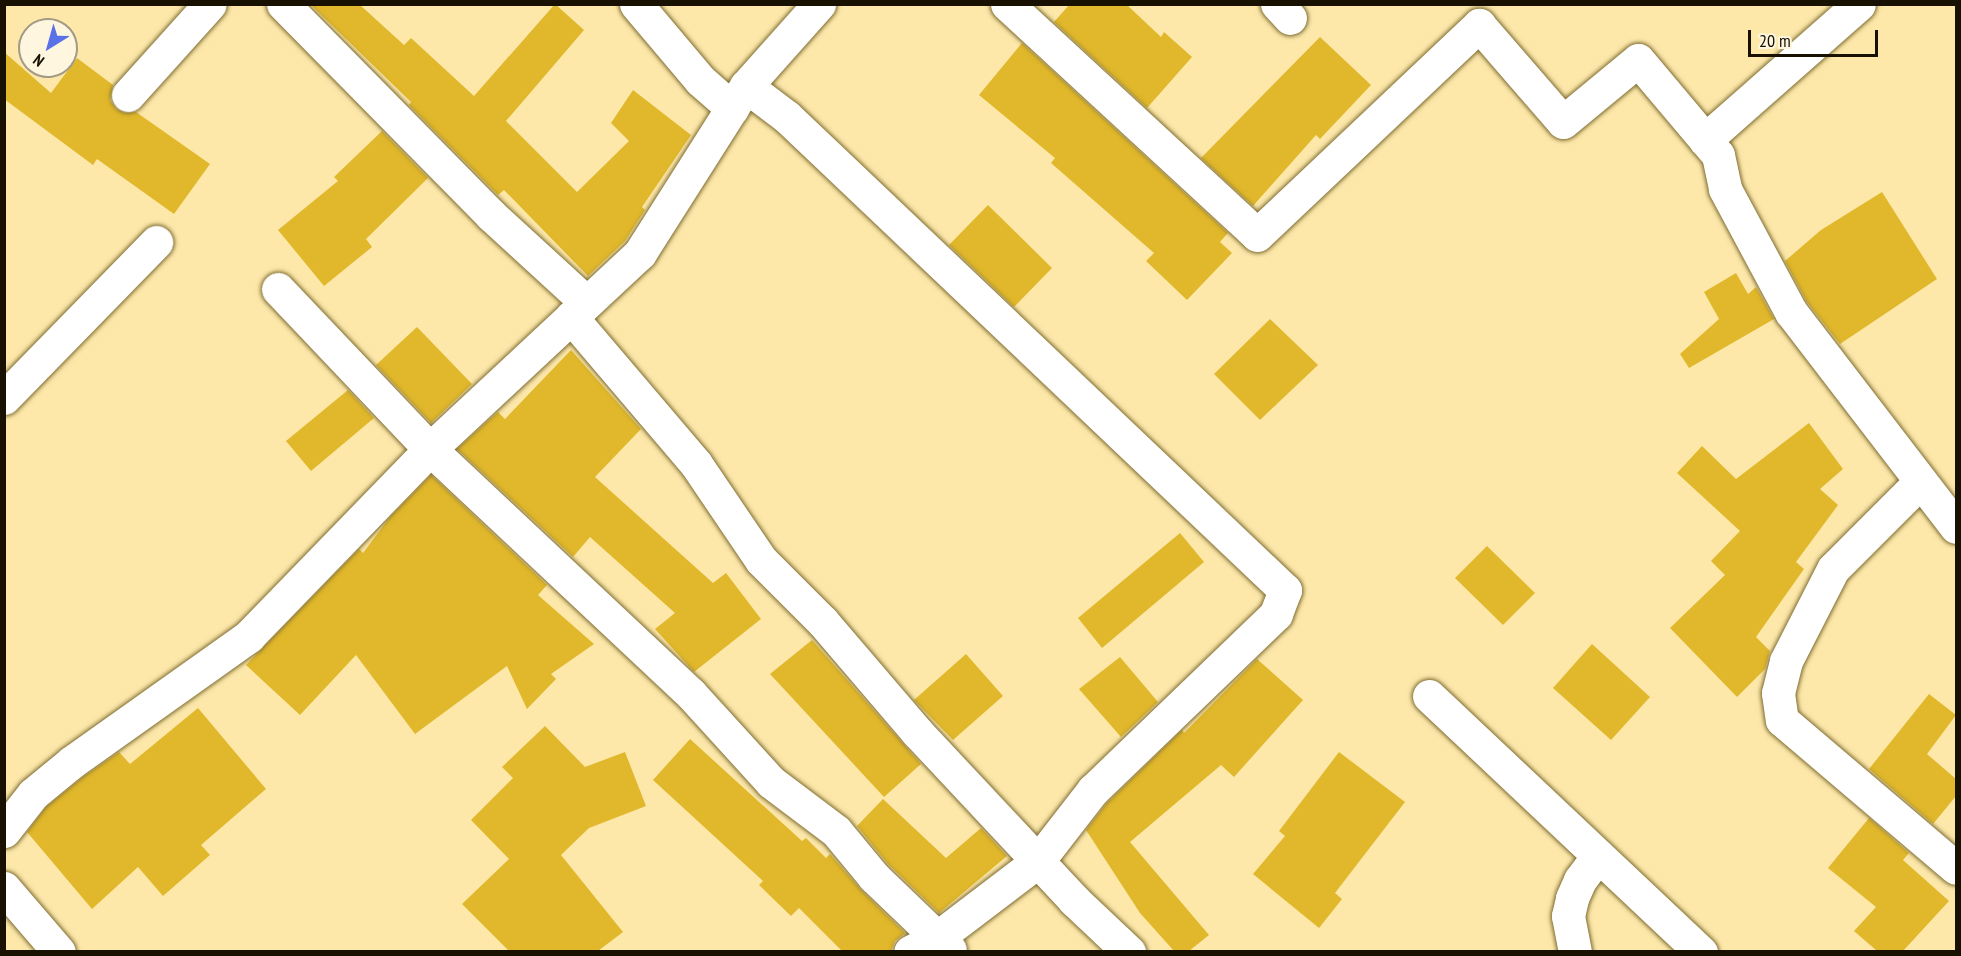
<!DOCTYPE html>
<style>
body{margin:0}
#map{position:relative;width:1961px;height:956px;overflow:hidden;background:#fde8aa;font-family:"PT Sans Narrow",sans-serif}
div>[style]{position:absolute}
.building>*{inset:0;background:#e1b82b}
.roads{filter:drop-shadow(0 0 2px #7f6c31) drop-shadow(0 0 2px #7f6c31)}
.minor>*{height:33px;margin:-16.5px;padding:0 16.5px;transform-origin:16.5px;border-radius:16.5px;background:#fff}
span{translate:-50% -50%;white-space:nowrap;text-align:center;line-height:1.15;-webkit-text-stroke:6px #fef6de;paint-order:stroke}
.frame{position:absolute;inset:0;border:6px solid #181000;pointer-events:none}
.north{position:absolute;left:18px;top:18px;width:60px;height:60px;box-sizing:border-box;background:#fef6de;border:2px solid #a29a85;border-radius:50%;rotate:217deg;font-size:16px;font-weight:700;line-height:24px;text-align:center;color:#181000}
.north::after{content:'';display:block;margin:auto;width:21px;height:27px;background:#5a71e8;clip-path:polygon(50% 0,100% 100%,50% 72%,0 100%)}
.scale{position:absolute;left:1748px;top:30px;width:130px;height:27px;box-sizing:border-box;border:3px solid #181000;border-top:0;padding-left:8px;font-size:18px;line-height:21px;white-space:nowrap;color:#181000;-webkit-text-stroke:4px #fef6de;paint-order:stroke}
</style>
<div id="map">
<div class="building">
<div style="clip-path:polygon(310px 4px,359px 4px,404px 45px,411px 38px,474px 96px,555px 4px,584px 30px,506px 121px,577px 192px,629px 141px,611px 123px,633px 90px,691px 135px,642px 207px,645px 210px,625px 241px,588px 276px,504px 190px,498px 195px,409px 105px,411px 102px)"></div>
<div style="clip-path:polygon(1070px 4px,1126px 4px,1161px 37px,1164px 32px,1192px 57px,1147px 108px,1054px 22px)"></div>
<div style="clip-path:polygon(1320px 37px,1371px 85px,1320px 139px,1316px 135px,1253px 206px,1201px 158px)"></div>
<div style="clip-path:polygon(1022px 43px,1228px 233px,1220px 242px,1232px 253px,1187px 300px,1146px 261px,1154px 253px,1051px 163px,1055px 158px,979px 95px)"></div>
<div style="clip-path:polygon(4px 52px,51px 93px,77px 58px,113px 85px,110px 100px,116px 109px,125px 113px,136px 112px,210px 164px,174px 214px,97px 159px,93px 165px,4px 99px)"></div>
<div style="clip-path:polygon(382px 131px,428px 178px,366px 239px,372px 247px,324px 286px,278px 230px,338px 181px,334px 177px)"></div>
<div style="clip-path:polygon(1882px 192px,1937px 279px,1840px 344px,1807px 302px,1785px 261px,1821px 230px)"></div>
<div style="clip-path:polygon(988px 205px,1052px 268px,1014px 307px,949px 245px)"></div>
<div style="clip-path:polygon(1736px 273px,1748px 294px,1756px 287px,1774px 319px,1689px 368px,1680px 354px,1719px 319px,1704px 292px)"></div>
<div style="clip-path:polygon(1270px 319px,1318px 365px,1260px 420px,1214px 374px)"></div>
<div style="clip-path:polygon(417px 327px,472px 384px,431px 423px,376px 365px)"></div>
<div style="clip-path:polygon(571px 350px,641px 429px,595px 477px,713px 583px,726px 573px,761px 619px,694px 672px,655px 629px,675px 613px,590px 537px,573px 557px,457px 449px,498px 412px,505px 419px)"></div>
<div style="clip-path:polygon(348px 390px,374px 418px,311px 471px,286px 441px)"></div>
<div style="clip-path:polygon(1809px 423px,1843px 469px,1820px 489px,1838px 505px,1796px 562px,1804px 569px,1756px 637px,1770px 651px,1765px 669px,1737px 697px,1670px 628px,1725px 575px,1711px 561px,1740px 531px,1677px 473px,1702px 446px,1736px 479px)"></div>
<div style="clip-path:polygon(431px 475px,547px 585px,538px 595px,594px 644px,551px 674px,556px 679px,527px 709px,507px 666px,415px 734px,356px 655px,300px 715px,246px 665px,359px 549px,363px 553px,390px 517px)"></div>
<div style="clip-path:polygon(1180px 533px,1204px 562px,1102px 648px,1078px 618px)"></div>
<div style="clip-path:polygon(1487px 546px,1535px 593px,1503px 625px,1455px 578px)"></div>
<div style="clip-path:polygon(812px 640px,921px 764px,884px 797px,770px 674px)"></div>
<div style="clip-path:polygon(1592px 644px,1650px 697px,1611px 740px,1553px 688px)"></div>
<div style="clip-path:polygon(966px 654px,1003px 696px,953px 740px,914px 700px)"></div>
<div style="clip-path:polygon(1120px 657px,1158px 702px,1121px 737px,1079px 689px)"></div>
<div style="clip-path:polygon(1257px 659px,1303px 700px,1234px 777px,1221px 765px,1130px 842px,1209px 935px,1189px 951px,1174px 951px,1140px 913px,1086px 830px,1107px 803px,1182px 730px,1184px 733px)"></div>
<div style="clip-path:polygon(1929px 694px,1956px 715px,1927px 754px,1956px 779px,1956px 796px,1933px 824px,1869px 769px)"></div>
<div style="clip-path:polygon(198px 708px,266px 789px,201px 845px,210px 855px,163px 896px,138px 867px,92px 909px,27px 832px,46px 807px,83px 777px,119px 752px,130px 764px)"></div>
<div style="clip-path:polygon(545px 726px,585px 767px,625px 752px,646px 806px,589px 828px,561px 855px,623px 932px,598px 951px,509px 951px,462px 904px,509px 859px,471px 820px,513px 778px,502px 767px)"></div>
<div style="clip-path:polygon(690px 739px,802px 841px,806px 838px,826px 858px,830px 854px,861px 890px,905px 933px,895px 941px,891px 951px,842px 951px,799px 908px,791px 916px,759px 885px,763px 881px,653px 780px)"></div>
<div style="clip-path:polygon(1339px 752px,1405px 802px,1335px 893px,1342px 899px,1319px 928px,1253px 874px,1285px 836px,1279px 831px)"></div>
<div style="clip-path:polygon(883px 799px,946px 858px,981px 828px,1007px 856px,939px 913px,888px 864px,857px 826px)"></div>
<div style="clip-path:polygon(1869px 818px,1909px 853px,1903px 860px,1949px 901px,1903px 951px,1877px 951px,1854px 931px,1876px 907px,1828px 868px)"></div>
</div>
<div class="roads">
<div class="minor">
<div style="left:283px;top:4px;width:296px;rotate:45.4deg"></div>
<div style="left:491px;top:215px;width:129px;rotate:42.5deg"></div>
<div style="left:636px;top:4px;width:99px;rotate:49.9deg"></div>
<div style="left:700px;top:80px;width:43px;rotate:41.2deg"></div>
<div style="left:1007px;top:4px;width:340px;rotate:42.7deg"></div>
<div style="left:1257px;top:235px;width:306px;rotate:-43.4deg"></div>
<div style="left:1479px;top:25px;width:128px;rotate:49.1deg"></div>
<div style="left:1563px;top:122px;width:97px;rotate:-39.6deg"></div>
<div style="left:1638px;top:60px;width:124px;rotate:49.9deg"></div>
<div style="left:1718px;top:155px;width:35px;rotate:78deg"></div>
<div style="left:1725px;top:189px;width:140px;rotate:61.8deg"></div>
<div style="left:1791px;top:312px;width:271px;rotate:52.5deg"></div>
<div style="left:1277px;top:4px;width:19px;rotate:47deg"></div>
<div style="left:746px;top:86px;width:51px;rotate:37.1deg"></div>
<div style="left:787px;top:117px;width:687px;rotate:43.53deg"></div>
<div style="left:1285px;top:590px;width:26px;rotate:111deg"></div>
<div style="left:1276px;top:614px;width:254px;rotate:136.1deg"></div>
<div style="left:1093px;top:790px;width:90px;rotate:127.8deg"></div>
<div style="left:1038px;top:861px;width:127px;rotate:142.7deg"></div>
<div style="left:937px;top:938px;width:30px;rotate:153deg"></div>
<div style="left:128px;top:95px;width:122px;rotate:-48deg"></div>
<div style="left:1705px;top:140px;width:205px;rotate:-41.4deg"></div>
<div style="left:278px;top:289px;width:221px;rotate:46.5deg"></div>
<div style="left:430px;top:449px;width:358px;rotate:43.2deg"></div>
<div style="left:691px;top:694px;width:119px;rotate:47.7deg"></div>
<div style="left:771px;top:782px;width:81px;rotate:37deg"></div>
<div style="left:836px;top:831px;width:60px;rotate:50.4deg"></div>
<div style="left:874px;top:877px;width:105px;rotate:43.8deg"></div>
<div style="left:571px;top:317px;width:193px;rotate:49.6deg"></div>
<div style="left:696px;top:464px;width:116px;rotate:55.9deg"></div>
<div style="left:761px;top:560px;width:88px;rotate:45deg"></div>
<div style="left:823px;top:622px;width:145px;rotate:49.5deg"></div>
<div style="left:917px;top:732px;width:230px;rotate:46.9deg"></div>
<div style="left:1074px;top:900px;width:76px;rotate:43.4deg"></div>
<div style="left:4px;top:398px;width:218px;rotate:-45.7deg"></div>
<div style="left:1920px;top:482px;width:123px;rotate:135deg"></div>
<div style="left:1833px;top:569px;width:103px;rotate:117.1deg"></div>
<div style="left:1786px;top:661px;width:33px;rotate:104deg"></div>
<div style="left:1778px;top:693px;width:27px;rotate:82deg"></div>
<div style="left:1782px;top:720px;width:228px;rotate:40.4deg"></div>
<div style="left:1429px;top:696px;width:374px;rotate:43.3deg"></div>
<div style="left:4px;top:831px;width:47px;rotate:-51.9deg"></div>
<div style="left:33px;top:794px;width:50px;rotate:-39.4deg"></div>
<div style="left:72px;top:762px;width:217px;rotate:-35.4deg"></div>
<div style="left:249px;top:636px;width:260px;rotate:-45.9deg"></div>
<div style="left:430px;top:449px;width:287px;rotate:-43deg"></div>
<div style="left:640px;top:253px;width:198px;rotate:-57.6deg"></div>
<div style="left:746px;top:86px;width:110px;rotate:-48.3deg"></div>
<div style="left:4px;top:888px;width:84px;rotate:49.3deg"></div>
<div style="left:1575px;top:952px;width:37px;rotate:-101deg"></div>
<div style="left:1568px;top:916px;width:18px;rotate:-77deg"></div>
<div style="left:1572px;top:898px;width:20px;rotate:-66deg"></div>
<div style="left:1580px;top:880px;width:30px;rotate:-53deg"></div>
</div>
</div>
<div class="frame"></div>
<div class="north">N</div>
<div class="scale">20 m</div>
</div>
